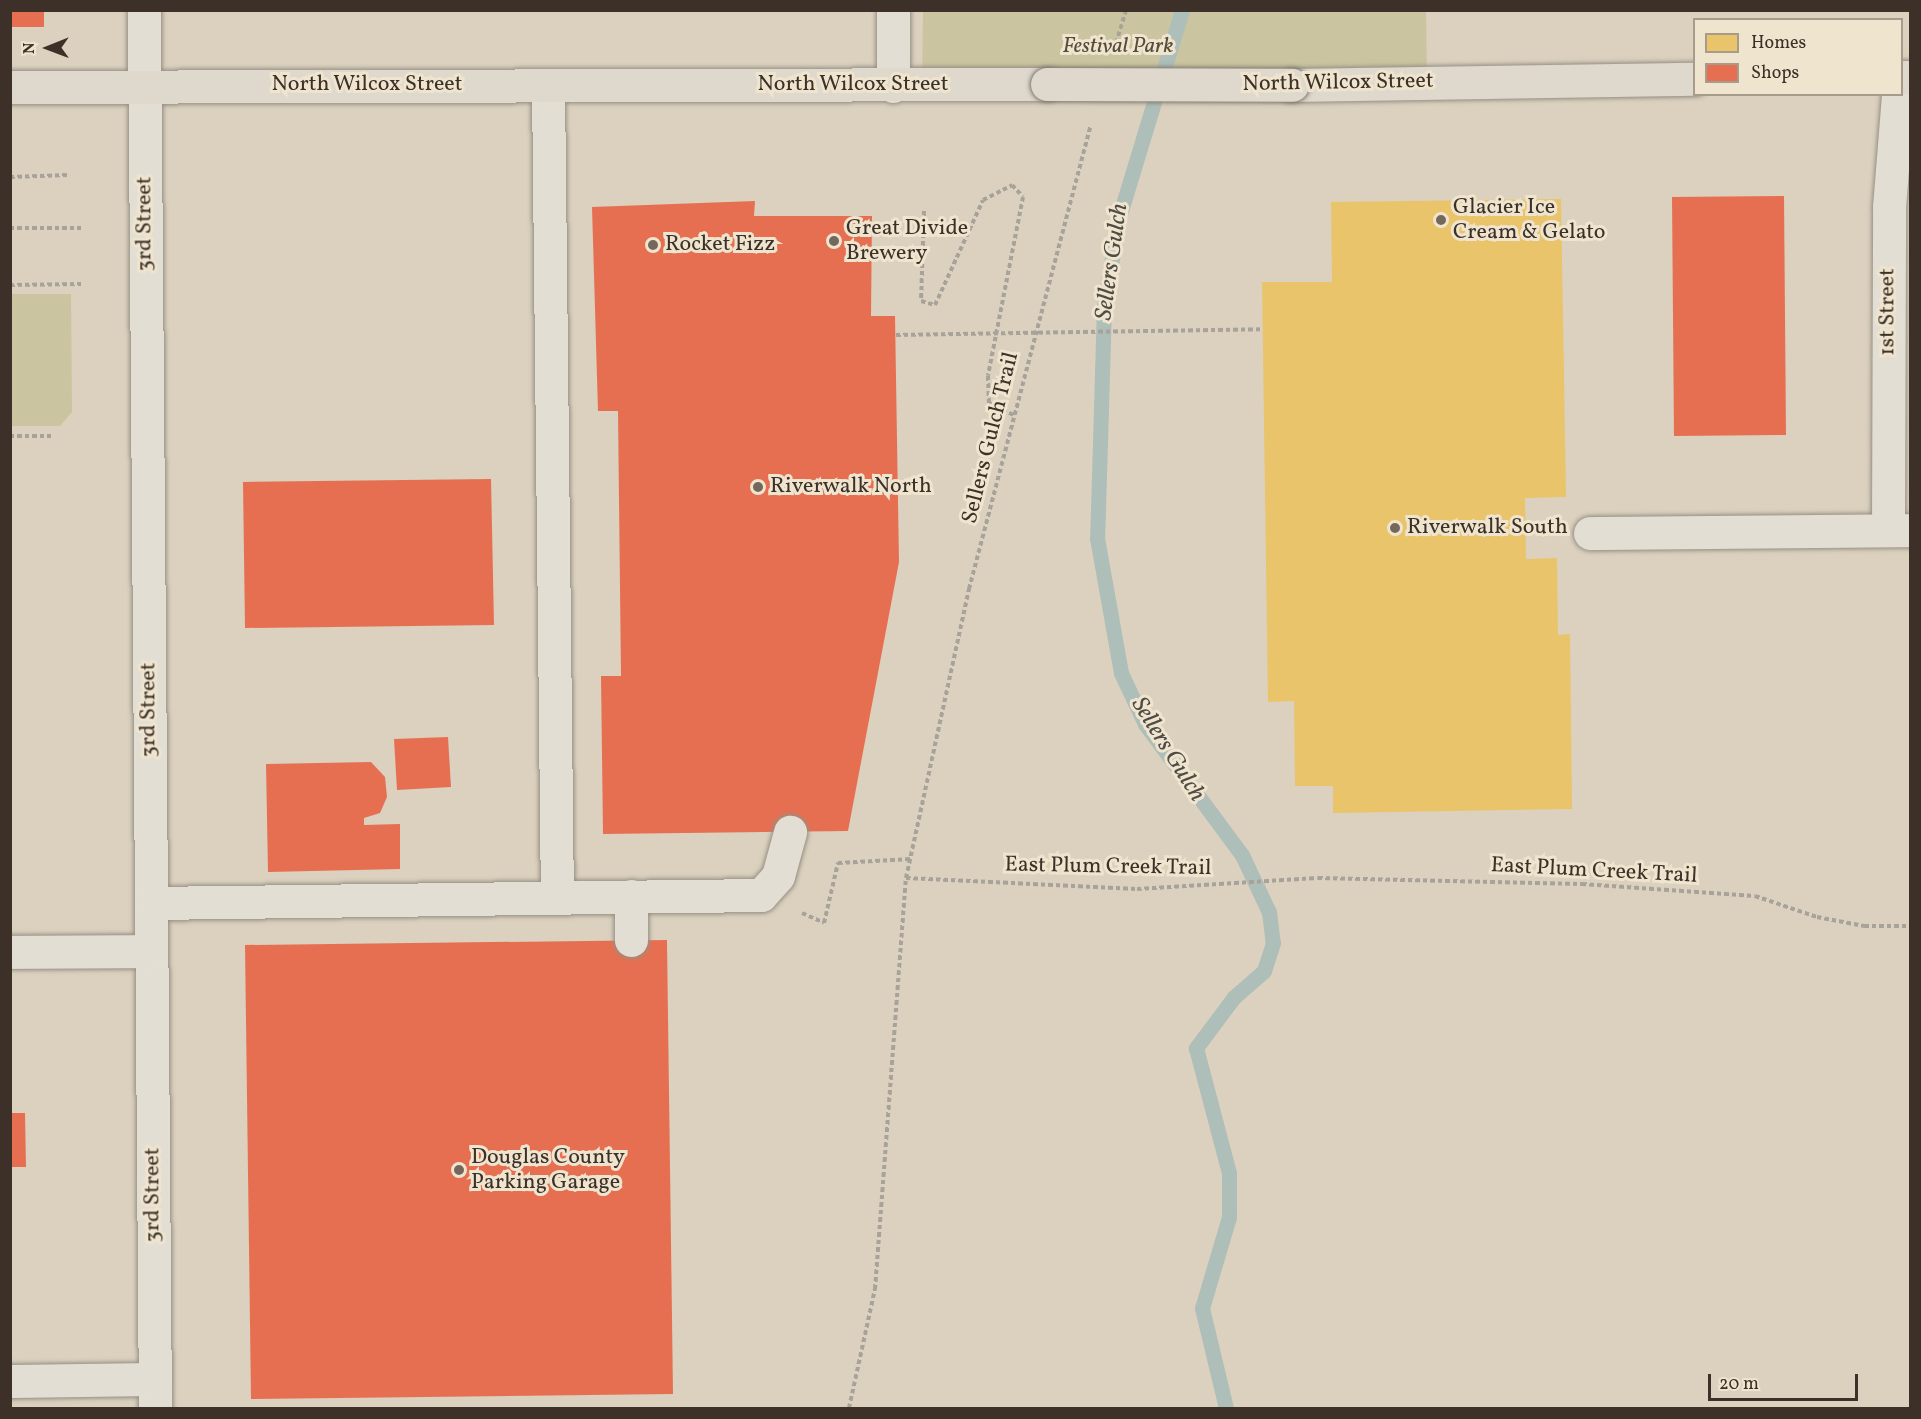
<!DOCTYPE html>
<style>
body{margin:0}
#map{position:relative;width:1921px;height:1419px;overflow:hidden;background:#dbd1be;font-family:Vollkorn,serif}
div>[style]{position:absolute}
.green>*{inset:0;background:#cac5a0}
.homes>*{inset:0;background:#e9c46a}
.shops>*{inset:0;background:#e76f51}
.stream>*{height:15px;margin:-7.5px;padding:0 7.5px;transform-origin:7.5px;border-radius:7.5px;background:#aebeb8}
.path>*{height:4px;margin-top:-2px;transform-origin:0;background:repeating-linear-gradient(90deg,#a7a29a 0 4.5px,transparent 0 7.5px)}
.roads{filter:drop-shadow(0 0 2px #968f84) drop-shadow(0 0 2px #968f84)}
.minor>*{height:33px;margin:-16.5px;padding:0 16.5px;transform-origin:16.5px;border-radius:16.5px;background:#e3ded4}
.major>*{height:33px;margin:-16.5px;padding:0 16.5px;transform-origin:16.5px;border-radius:16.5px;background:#ded8cd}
.path-bridge>*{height:4px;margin-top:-2px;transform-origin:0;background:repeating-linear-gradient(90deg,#a7a29a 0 4.5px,transparent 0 7.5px)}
.bridges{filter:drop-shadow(0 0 2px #807a6f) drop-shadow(0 0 2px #807a6f)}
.major-bridge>*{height:33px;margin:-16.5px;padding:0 16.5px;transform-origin:16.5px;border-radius:16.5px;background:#ded8cd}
.dots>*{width:16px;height:16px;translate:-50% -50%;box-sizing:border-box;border:3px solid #efe4cd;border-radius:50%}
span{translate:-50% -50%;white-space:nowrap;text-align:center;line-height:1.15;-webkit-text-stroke:6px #efe4cd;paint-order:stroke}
.park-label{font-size:22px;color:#564c3c;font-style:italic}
.street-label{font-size:22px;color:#3c3029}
.poi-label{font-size:22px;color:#3c3029}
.left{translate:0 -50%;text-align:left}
.water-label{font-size:24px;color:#4f4b45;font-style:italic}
.frame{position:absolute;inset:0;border:12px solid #3c3029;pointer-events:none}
.legend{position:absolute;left:1693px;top:18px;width:210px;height:78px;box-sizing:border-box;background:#efe4cd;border:2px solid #a79c8b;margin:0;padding:8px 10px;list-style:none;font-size:18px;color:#3c3029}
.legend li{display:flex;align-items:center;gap:12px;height:30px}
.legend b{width:30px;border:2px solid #a79c8b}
.north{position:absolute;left:18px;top:18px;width:60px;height:60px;-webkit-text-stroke:4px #efe4cd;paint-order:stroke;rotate:269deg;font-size:16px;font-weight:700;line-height:24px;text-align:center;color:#3c3029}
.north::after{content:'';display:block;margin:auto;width:21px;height:27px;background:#3c3029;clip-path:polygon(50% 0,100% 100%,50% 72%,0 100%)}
.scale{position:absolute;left:1708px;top:1374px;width:150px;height:27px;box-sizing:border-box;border:3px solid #3c3029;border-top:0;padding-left:8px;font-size:18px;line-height:21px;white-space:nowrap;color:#3c3029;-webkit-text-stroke:4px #efe4cd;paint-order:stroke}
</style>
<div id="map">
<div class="green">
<div style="clip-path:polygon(923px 11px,1426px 11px,1427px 82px,922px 86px)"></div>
<div style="clip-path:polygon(11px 294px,71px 294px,72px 412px,60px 426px,11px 426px)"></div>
</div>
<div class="homes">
<div style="clip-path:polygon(1561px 199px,1566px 497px,1525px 498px,1526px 559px,1557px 558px,1558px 635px,1570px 634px,1572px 809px,1333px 813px,1333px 786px,1295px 786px,1294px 701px,1268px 702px,1262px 282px,1332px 282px,1331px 202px)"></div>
</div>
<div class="shops">
<div style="clip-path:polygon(10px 10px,44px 10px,44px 27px,10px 27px)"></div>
<div style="clip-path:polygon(1784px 196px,1786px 435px,1674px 436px,1672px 197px)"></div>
<div style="clip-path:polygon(755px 201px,754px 216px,872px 216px,871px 316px,895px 316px,899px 562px,848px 831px,603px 834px,601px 676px,621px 676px,618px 411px,598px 411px,592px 207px)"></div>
<div style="clip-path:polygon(491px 479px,494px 625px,245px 628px,243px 482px)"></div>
<div style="clip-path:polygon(448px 737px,451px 787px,397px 790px,394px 739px)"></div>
<div style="clip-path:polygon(371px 762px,385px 777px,387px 797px,380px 813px,364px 818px,364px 825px,400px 824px,400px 869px,268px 872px,266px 764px)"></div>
<div style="clip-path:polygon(667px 940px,673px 1394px,251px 1399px,245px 945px)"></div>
<div style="clip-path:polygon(10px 1113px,25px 1113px,26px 1167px,10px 1167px)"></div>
</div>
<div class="stream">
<div style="left:1182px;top:10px;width:216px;rotate:106.9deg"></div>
<div style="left:1119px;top:217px;width:91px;rotate:99.5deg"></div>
<div style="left:1104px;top:307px;width:231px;rotate:91.7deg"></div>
<div style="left:1097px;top:538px;width:137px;rotate:79.9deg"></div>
<div style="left:1121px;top:673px;width:56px;rotate:64.8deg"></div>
<div style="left:1145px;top:724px;width:163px;rotate:53.5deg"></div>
<div style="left:1242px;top:855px;width:63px;rotate:64.7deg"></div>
<div style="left:1269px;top:912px;width:31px;rotate:83deg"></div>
<div style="left:1273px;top:943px;width:29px;rotate:108deg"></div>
<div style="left:1264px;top:971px;width:40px;rotate:139deg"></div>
<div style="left:1234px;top:997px;width:64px;rotate:126.7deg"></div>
<div style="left:1196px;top:1048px;width:129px;rotate:75.2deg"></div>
<div style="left:1229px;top:1173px;width:44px;rotate:90deg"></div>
<div style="left:1229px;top:1217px;width:95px;rotate:106.5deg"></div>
<div style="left:1202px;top:1308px;width:103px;rotate:76.5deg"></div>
</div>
<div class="path">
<div style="left:1116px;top:43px;width:34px;rotate:-73deg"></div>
<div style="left:10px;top:177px;width:58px;rotate:-2deg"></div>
<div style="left:924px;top:211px;width:90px;rotate:91.9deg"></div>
<div style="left:921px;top:301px;width:15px;rotate:16deg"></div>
<div style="left:935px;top:305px;width:115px;rotate:-65.4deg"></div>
<div style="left:983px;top:200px;width:33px;rotate:-27deg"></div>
<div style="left:1012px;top:185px;width:16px;rotate:47deg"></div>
<div style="left:1023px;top:197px;width:182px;rotate:101.1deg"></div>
<div style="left:988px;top:376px;width:27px;rotate:88deg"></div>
<div style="left:989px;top:403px;width:28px;rotate:26deg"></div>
<div style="left:10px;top:228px;width:71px"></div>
<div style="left:10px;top:285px;width:71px;rotate:-0.8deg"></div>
<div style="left:10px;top:436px;width:41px"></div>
<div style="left:906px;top:878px;width:296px;rotate:-77.7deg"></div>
<div style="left:969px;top:589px;width:478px;rotate:-75.3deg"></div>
<div style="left:802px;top:913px;width:24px;rotate:24deg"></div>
<div style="left:824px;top:923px;width:62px;rotate:-76.9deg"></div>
<div style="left:838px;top:863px;width:73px;rotate:-3.1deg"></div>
<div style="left:849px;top:1408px;width:122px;rotate:-77.7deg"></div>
<div style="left:875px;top:1289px;width:412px;rotate:-85.7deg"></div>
<div style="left:906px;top:878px;width:231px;rotate:2.7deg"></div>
<div style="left:1137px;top:889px;width:181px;rotate:-3.5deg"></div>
<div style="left:1318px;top:878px;width:264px;rotate:1.3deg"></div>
<div style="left:1582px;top:884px;width:173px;rotate:4deg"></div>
<div style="left:1755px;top:896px;width:65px;rotate:18.7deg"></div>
<div style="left:1817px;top:917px;width:48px;rotate:10.8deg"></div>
<div style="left:1864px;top:926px;width:46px"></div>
</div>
<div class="roads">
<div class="minor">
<div style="left:144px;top:10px;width:1398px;rotate:89.55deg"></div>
<div style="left:893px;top:10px;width:76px;rotate:90deg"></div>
<div style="left:548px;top:85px;width:813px;rotate:89.37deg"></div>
<div style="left:1888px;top:530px;width:323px;rotate:-89.8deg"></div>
<div style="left:1889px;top:207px;width:113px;rotate:-85.4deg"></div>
<div style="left:1590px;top:533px;width:320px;rotate:-0.5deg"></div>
<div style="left:151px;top:903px;width:610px;rotate:-0.75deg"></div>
<div style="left:761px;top:895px;width:25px;rotate:-48deg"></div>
<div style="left:778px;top:876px;width:46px;rotate:-74.7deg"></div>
<div style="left:631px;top:940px;width:44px;rotate:-90deg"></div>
<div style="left:10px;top:952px;width:141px;rotate:-0.4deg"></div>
<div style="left:10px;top:1381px;width:144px;rotate:-0.8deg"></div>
</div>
<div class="major">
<div style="left:1902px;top:77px;width:8px"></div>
<div style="left:1292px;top:85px;width:402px;rotate:-0.9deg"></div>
<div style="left:10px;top:87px;width:1037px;rotate:-0.17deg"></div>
</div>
</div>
<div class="path-bridge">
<div style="left:896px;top:335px;width:367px;rotate:-0.9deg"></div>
</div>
<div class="bridges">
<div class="major-bridge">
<div style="left:1047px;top:84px;width:245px;rotate:0.2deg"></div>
</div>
</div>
<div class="dots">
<div style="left:1441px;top:220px;background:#74685d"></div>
<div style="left:834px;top:241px;background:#74685d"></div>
<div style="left:653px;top:245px;background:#74685d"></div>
<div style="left:758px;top:487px;background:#74685d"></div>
<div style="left:1395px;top:528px;background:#74685d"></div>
<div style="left:459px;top:1170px;background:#74685d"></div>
</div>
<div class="park-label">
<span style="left:1118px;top:47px">Festival Park</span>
</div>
<div class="street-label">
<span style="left:1338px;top:83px;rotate:-1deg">North Wilcox Street</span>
<span style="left:367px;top:85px">North Wilcox Street</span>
<span style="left:853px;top:85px">North Wilcox Street</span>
<span style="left:145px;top:224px;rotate:-90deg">3rd Street</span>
<span style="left:1888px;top:312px;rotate:-90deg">1st Street</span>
<span style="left:991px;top:438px;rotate:-76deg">Sellers Gulch Trail</span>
<span style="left:149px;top:710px;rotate:-90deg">3rd Street</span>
<span style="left:1108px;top:867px;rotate:1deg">East Plum Creek Trail</span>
<span style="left:1594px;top:871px;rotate:3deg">East Plum Creek Trail</span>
<span style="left:153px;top:1195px;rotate:-90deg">3rd Street</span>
</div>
<div class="poi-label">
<span class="left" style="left:1453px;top:220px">Glacier Ice<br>Cream &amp; Gelato</span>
<span class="left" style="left:846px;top:241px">Great Divide<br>Brewery</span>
<span class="left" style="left:665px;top:245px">Rocket Fizz</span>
<span class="left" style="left:770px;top:487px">Riverwalk North</span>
<span class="left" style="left:1407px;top:528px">Riverwalk South</span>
<span class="left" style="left:471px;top:1170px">Douglas County<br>Parking Garage</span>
</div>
<div class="water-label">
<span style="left:1113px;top:262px;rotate:-82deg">Sellers Gulch</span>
<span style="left:1167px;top:750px;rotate:58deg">Sellers Gulch</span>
</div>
<div class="frame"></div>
<ul class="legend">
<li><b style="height:16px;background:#e9c46a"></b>Homes</li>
<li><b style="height:16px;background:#e76f51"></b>Shops</li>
</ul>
<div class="north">N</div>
<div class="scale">20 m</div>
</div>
